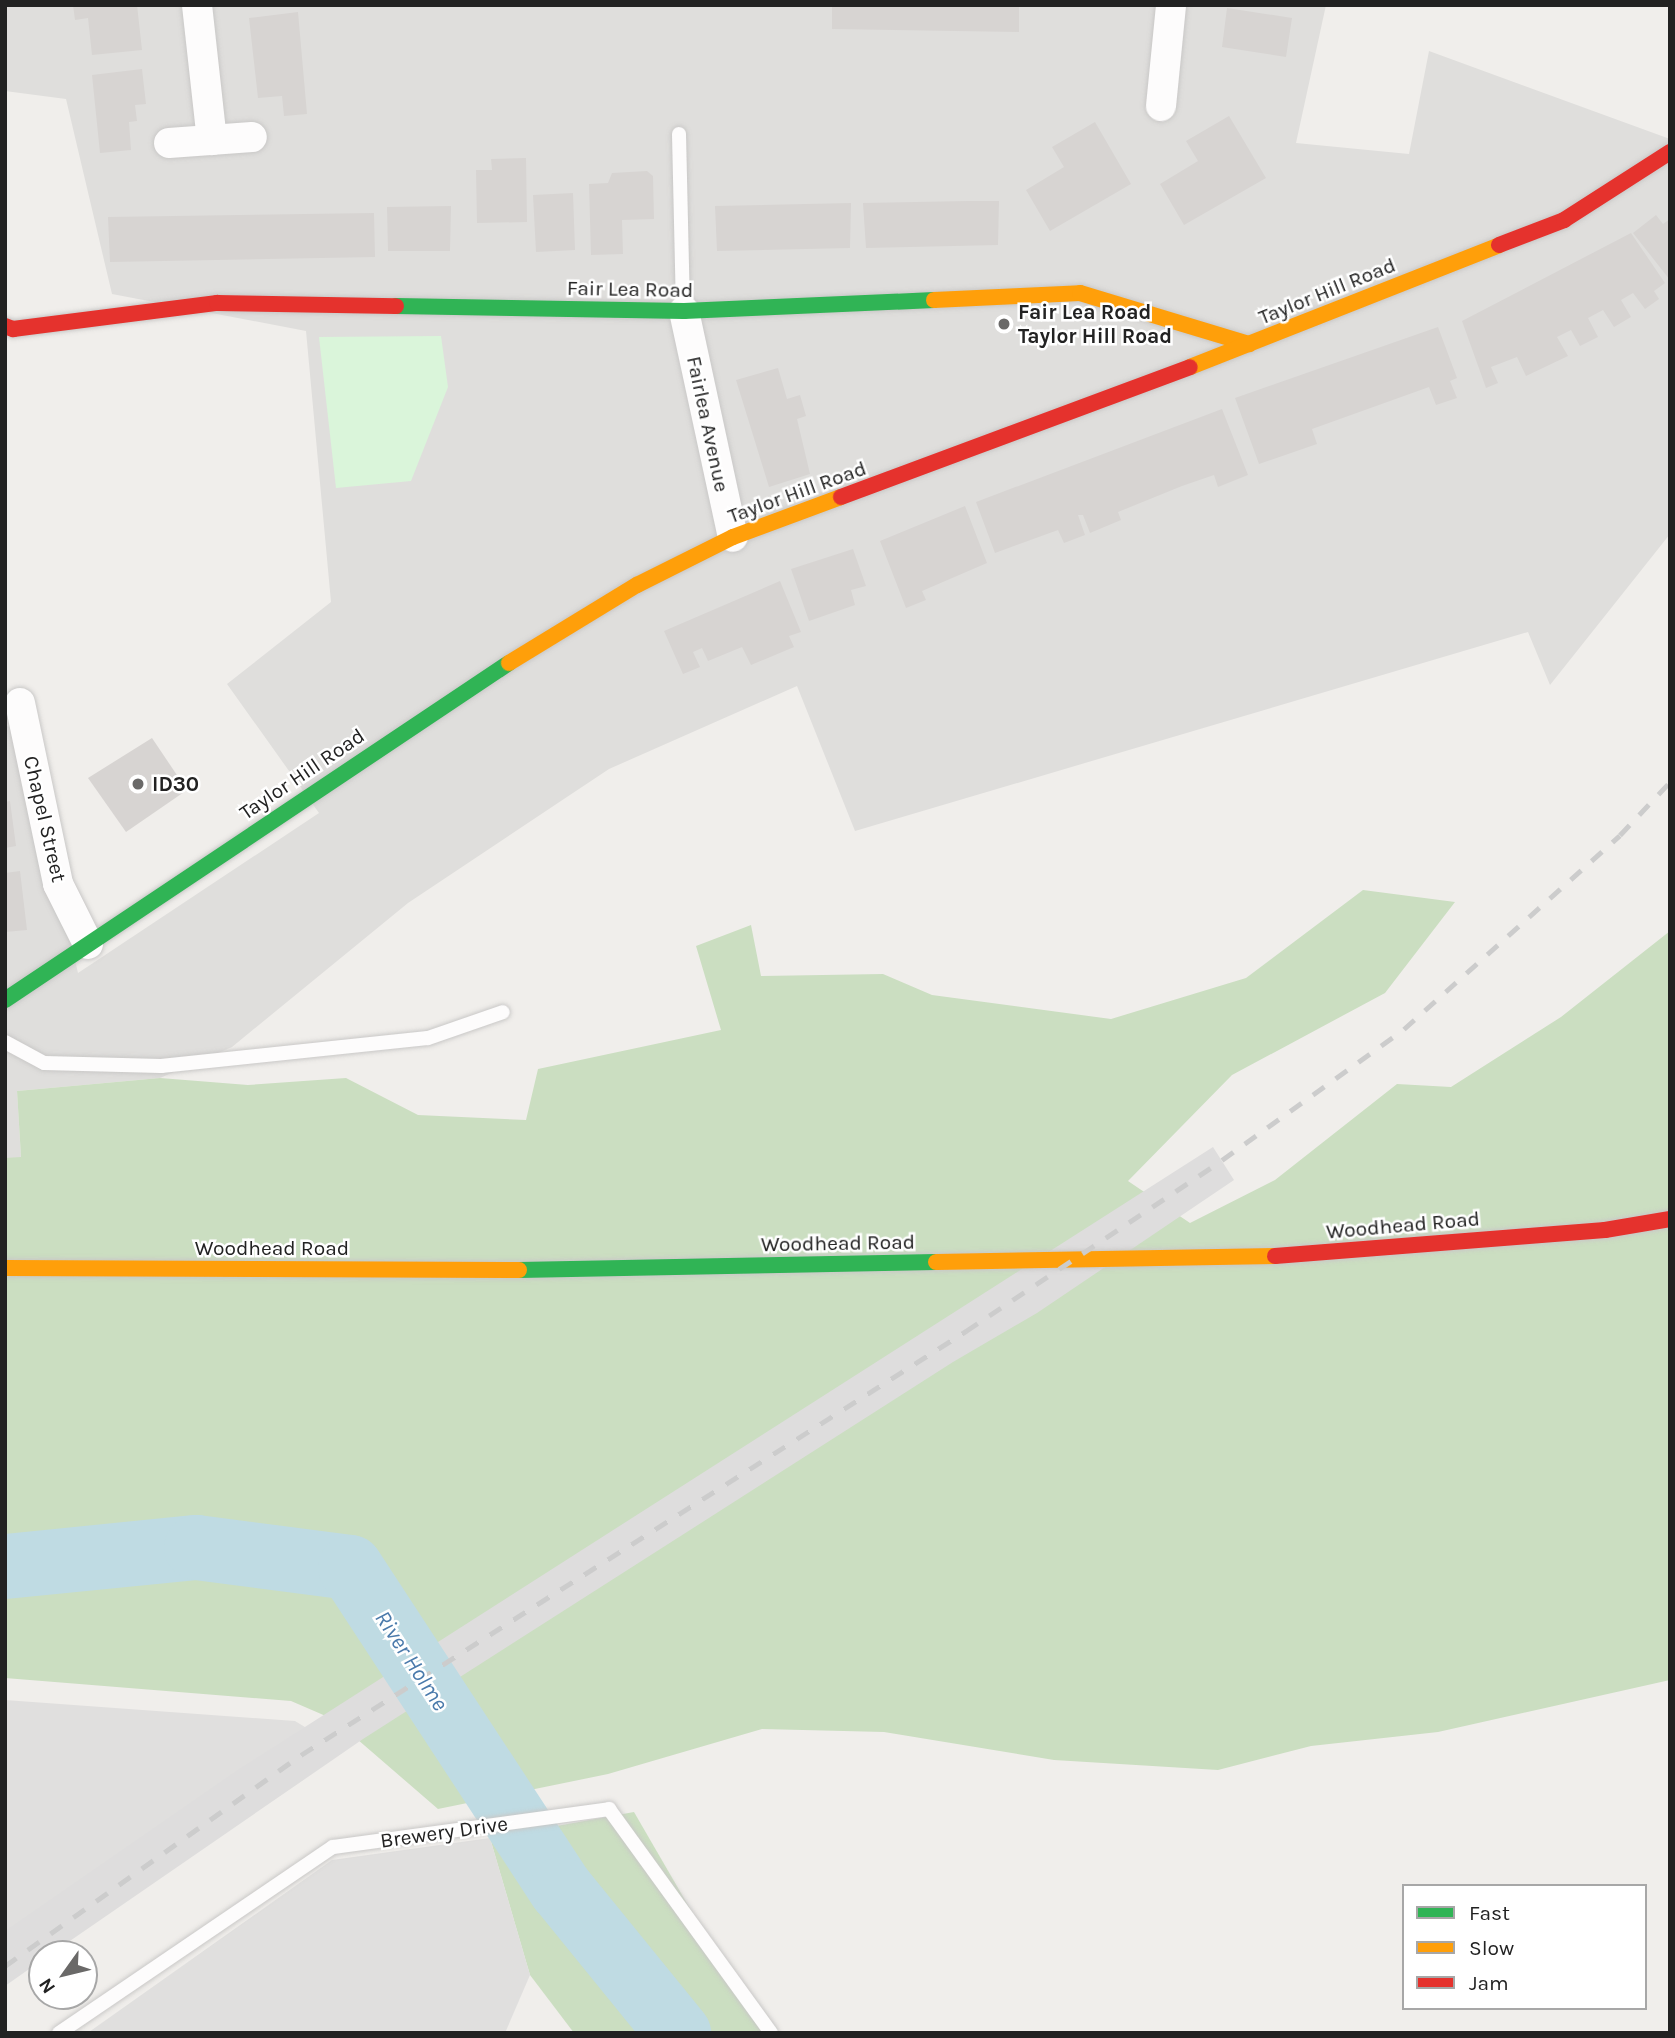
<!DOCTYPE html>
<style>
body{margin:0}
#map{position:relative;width:1675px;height:2038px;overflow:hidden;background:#f0eeeb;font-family:Karla,sans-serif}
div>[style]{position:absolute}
.residential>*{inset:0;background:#dfdedc}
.forest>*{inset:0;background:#cbdec1}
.park>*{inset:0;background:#daf5da}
.parking>*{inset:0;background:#e0dfde}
.pier>*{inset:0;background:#dedddd}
.river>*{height:65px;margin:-32.5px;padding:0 32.5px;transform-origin:32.5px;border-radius:32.5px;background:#bfdbe3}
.building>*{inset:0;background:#d7d4d2}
.roads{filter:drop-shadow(0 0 2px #c9c8c7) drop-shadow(0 0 2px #c9c8c7)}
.lane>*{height:14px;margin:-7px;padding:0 7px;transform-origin:7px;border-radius:7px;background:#fdfcfc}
.street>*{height:30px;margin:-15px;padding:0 15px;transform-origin:15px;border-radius:15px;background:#fdfcfc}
.fast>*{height:16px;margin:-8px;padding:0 8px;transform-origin:8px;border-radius:8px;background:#30b455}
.slow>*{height:16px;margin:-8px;padding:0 8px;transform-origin:8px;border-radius:8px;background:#ff9f0a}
.jam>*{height:16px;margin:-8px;padding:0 8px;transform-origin:8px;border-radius:8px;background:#e5322d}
.rail>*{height:5px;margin-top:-2.5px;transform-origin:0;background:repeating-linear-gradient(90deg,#ccc 0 14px,transparent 0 28px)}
.dots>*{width:19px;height:19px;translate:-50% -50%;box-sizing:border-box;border:4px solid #fff;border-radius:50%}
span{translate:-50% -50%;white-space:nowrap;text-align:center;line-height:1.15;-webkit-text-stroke:5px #fff;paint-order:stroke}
.street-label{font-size:21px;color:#222}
.poi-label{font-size:21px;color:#222;font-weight:700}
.left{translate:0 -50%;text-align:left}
.water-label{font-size:23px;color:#4a7aab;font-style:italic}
.frame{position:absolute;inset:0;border:7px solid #222;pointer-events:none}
.legend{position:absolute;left:1402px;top:1884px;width:245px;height:126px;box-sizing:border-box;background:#fff;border:2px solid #a7a7a7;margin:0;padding:9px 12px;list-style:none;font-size:21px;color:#222}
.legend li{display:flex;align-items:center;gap:14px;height:35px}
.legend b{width:35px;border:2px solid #a7a7a7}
.north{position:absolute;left:28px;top:1940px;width:70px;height:70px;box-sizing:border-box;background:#fff;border:2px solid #a7a7a7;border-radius:50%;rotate:236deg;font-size:19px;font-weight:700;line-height:28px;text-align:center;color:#222}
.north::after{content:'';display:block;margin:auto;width:24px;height:32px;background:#6a6968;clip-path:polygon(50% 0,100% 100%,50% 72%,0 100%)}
</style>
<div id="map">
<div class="residential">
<div style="clip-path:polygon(5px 5px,1326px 5px,1296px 143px,1409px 154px,1429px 51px,1670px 139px,1670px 534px,1550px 685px,1528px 632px,855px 831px,797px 686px,609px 769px,408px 903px,232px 1047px,160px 1078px,17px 1091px,21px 1158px,5px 1158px,5px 726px,22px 728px,78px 973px,319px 813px,227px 684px,331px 602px,306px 331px,112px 294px,66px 99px,5px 91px)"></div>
</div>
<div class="forest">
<div style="clip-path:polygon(1363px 890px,1455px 902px,1385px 993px,1232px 1075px,1128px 1181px,1190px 1223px,1275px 1180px,1397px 1084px,1451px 1087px,1561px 1017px,1670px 931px,1670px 1680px,1438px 1732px,1311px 1746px,1218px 1770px,1054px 1760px,884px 1732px,762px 1729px,608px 1774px,438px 1809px,335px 1720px,291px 1701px,5px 1678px,5px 1158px,21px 1157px,17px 1091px,160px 1078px,248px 1085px,346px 1078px,418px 1115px,526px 1120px,538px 1069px,721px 1030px,696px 946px,751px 925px,761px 976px,883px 974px,932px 995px,1111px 1019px,1246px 978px)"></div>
<div style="clip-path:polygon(634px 1812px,762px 2033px,574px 2033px,530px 1975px,490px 1838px)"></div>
</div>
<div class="park">
<div style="clip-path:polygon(441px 336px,448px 387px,411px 481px,336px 488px,319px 337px)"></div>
</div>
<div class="parking">
<div style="clip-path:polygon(5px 1700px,295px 1721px,328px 1741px,5px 1963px)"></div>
<div style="clip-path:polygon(490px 1838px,530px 1975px,505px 2033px,89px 2032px,332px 1860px)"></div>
</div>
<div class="pier">
<div style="clip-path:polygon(1213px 1147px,1234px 1180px,1037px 1313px,953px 1362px,363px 1739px,51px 1954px,42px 1954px,42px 1960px,5px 1986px,5px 1931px,239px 1769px)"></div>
</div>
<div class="river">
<div style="left:5px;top:1566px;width:192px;rotate:-5.7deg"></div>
<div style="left:196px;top:1547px;width:155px;rotate:7.4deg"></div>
<div style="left:350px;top:1567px;width:385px;rotate:56.8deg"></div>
<div style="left:561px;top:1889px;width:186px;rotate:50.9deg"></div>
</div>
<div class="building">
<div style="clip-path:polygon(73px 5px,137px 5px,142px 50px,92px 55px,88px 18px,75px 20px)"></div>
<div style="clip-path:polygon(832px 5px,1019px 5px,1019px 32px,832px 29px)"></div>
<div style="clip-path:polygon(1227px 8px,1292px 18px,1286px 57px,1222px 47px)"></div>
<div style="clip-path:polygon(298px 12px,307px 114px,284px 116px,282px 96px,258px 98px,249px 18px)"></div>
<div style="clip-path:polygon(142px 69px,146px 104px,135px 105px,137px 121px,129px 122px,131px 150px,100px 153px,92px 75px)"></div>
<div style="clip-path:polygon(1229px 116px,1266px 178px,1184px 225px,1160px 184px,1198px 161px,1186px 141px)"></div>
<div style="clip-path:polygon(1095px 122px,1131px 184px,1050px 231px,1026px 190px,1064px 167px,1052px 147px)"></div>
<div style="clip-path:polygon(526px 158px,527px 222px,477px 223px,476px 170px,492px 170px,491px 159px)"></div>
<div style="clip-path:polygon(647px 171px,653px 176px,654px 219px,622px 220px,623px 254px,591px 255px,589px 184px,608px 183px,612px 173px)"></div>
<div style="clip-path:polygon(573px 193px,575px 250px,536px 252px,533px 195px)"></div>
<div style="clip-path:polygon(968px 201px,999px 201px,998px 245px,866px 248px,863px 203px)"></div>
<div style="clip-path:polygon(851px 203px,850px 248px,717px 251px,715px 206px)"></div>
<div style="clip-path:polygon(451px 206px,450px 251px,388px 251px,387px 207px)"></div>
<div style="clip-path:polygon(374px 213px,375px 257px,110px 262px,108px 217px)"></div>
<div style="clip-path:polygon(1656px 215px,1663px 224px,1670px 219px,1670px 280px,1633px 233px)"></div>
<div style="clip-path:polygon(1631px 233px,1665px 283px,1654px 291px,1659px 299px,1645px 309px,1633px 293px,1621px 300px,1631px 317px,1614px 327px,1603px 310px,1588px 318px,1598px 337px,1580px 346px,1571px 330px,1557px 337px,1568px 356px,1526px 376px,1517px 357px,1491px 367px,1498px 383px,1486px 388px,1462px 321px)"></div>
<div style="clip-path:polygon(1438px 327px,1457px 378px,1450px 381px,1457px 398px,1436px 405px,1429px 387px,1312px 429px,1317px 444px,1259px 464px,1235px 398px)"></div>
<div style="clip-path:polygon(778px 368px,787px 399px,800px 395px,806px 416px,797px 419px,810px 474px,769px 487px,736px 380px)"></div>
<div style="clip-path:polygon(1222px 409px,1248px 475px,1218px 487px,1214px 475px,1182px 486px,1118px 512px,1121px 520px,1090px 533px,1083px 515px,1078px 515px,1085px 535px,1064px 543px,1058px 530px,995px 553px,976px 502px)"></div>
<div style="clip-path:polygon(965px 506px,987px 563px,922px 591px,926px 600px,906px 608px,880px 541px)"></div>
<div style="clip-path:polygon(853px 549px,866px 586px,851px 590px,855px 605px,809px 621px,791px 569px)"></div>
<div style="clip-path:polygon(780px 581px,801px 632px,789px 636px,794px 647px,751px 665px,742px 647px,708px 661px,702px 648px,693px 652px,700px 667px,683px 674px,664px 631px)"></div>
<div style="clip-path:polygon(152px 738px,187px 790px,126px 832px,88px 778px)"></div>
<div style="clip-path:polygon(10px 801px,16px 846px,5px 848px,5px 802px)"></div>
<div style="clip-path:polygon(20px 871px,27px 930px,5px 932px,5px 873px)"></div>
</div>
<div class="roads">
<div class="lane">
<div style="left:679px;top:134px;width:176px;rotate:88.7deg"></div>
<div style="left:5px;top:1042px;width:44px;rotate:28.3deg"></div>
<div style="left:44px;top:1063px;width:117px;rotate:1.5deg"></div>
<div style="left:161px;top:1066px;width:268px;rotate:-6deg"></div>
<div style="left:428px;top:1038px;width:79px;rotate:-19.1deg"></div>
<div style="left:59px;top:2033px;width:331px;rotate:-34.2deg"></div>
<div style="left:333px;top:1847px;width:279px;rotate:-7.8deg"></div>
<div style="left:609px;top:1809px;width:276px;rotate:54.1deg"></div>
</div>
<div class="street">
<div style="left:197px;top:5px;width:136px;rotate:83.7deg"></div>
<div style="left:1161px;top:106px;width:101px;rotate:-84.3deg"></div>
<div style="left:169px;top:143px;width:83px;rotate:-4.1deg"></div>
<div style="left:684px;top:311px;width:231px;rotate:77.8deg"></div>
<div style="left:20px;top:703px;width:185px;rotate:78.1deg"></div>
<div style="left:58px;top:884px;width:67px;rotate:63.4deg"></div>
</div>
<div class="fast">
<div style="left:396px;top:306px;width:288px;rotate:1deg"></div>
<div style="left:684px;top:311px;width:250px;rotate:-2.5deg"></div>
<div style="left:5px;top:1000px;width:606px;rotate:-33.77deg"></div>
<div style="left:519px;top:1270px;width:417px;rotate:-1.1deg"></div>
</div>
<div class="slow">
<div style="left:934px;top:300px;width:146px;rotate:-2.7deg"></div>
<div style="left:1080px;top:293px;width:177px;rotate:16.8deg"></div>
<div style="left:1190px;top:367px;width:332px;rotate:-21.5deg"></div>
<div style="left:509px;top:663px;width:150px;rotate:-31.4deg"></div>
<div style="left:637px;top:585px;width:107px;rotate:-26.6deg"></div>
<div style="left:733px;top:537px;width:115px;rotate:-20.3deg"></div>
<div style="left:936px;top:1262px;width:339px;rotate:-1deg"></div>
<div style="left:5px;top:1268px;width:514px;rotate:0.22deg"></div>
</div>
<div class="jam">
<div style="left:1499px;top:245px;width:70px;rotate:-21deg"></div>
<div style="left:1564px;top:220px;width:126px;rotate:-32.7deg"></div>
<div style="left:5px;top:326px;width:9px;rotate:21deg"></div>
<div style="left:13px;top:329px;width:206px;rotate:-7.3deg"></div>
<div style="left:217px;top:303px;width:179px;rotate:1deg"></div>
<div style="left:841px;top:497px;width:372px;rotate:-20.4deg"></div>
<div style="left:1275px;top:1256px;width:331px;rotate:-4.5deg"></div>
<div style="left:1605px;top:1230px;width:66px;rotate:-9.6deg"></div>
</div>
</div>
<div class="rail">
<div style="left:5px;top:1966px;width:364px;rotate:-35.5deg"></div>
<div style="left:301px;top:1755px;width:789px;rotate:-32.52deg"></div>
<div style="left:966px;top:1331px;width:308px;rotate:-33.7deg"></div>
<div style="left:1222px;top:1160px;width:224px;rotate:-35.7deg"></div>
<div style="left:1404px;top:1029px;width:290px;rotate:-41.9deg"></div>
<div style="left:1620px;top:835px;width:73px;rotate:-46.7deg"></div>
</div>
<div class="dots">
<div style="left:1004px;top:324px;background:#6a6968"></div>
<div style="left:138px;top:784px;background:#6a6968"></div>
</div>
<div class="street-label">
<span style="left:630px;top:289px;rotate:1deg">Fair Lea Road</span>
<span style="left:1327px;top:291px;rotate:-22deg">Taylor Hill Road</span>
<span style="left:708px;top:424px;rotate:78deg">Fairlea Avenue</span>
<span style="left:797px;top:492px;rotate:-20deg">Taylor Hill Road</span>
<span style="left:302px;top:774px;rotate:-34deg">Taylor Hill Road</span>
<span style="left:45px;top:819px;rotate:77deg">Chapel Street</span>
<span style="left:1403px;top:1225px;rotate:-5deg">Woodhead Road</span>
<span style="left:838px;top:1243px;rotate:-1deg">Woodhead Road</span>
<span style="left:272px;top:1248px">Woodhead Road</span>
<span style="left:444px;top:1832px;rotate:-8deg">Brewery Drive</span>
</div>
<div class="poi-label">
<span class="left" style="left:1018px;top:324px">Fair Lea Road<br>Taylor Hill Road</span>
<span class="left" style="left:152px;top:784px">ID30</span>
</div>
<div class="water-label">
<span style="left:411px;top:1661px;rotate:57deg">River Holme</span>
</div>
<div class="frame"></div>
<ul class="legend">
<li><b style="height:9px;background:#30b455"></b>Fast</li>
<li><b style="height:9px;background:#ff9f0a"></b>Slow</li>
<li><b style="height:9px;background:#e5322d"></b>Jam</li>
</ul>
<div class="north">N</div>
</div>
